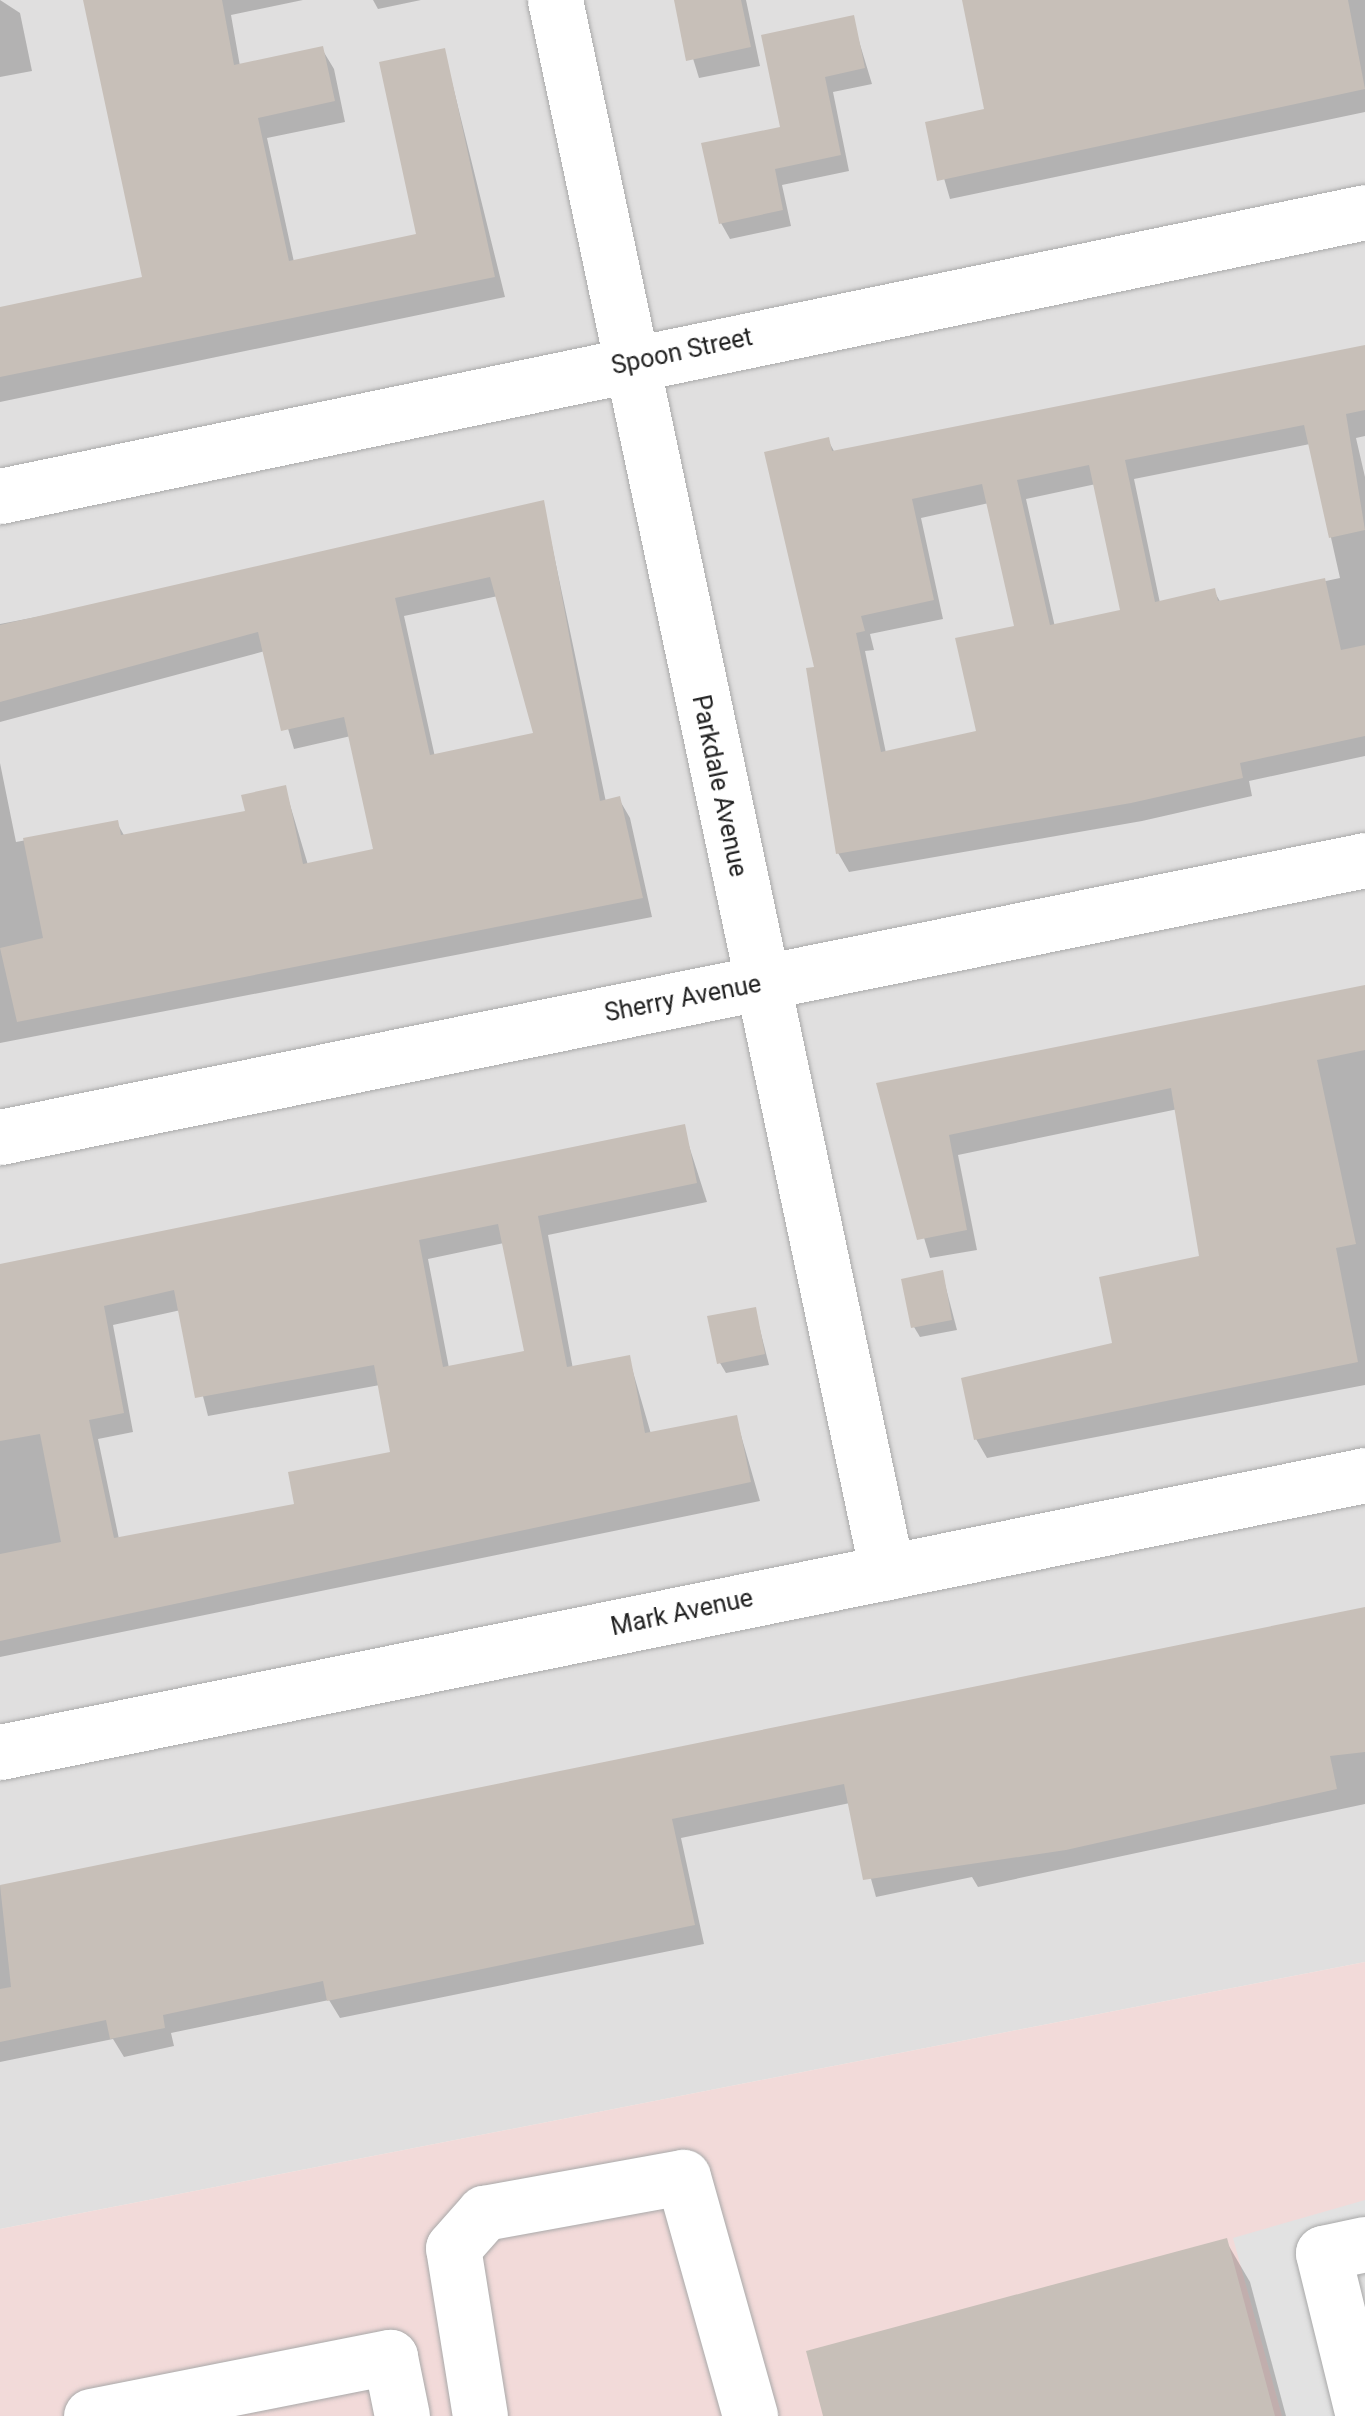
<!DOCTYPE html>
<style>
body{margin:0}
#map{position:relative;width:1365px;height:2416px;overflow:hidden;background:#f2efe9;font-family:Roboto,sans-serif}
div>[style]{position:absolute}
.residential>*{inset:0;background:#e0dfdf}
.commercial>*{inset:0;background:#f2dad9}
.parking>*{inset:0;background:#e2e2e2}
.shadow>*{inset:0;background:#0003}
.building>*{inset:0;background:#c7bfb8}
.roads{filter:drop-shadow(0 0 2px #a9a9a9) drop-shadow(0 0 2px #a9a9a9)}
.minor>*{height:55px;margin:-27.5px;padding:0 27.5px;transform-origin:27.5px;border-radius:27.5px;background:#fff}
span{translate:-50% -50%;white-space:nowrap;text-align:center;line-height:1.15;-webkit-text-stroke:8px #fff;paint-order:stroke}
.street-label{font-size:25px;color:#222}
</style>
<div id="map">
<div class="residential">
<div style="clip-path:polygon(0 0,1365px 0,1365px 1962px,0 2229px)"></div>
</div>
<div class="commercial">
<div style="clip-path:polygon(1365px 1962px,1365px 2416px,0 2416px,0 2229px)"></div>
</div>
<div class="parking">
<div style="clip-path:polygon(1365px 2200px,1365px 2416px,1282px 2416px,1233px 2238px)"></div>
</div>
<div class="shadow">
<div style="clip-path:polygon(0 0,20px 13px,32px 71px,0 77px)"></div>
<div style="clip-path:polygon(86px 0,303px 0,231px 15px,240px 66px,322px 49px,334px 69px,345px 122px,267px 138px,294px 262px,419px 236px,444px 50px,505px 297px,0 402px,0 309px,145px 279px)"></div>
<div style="clip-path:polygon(373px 0,421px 0,378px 9px)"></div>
<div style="clip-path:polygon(675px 0,746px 0,760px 66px,699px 78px)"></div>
<div style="clip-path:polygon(964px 0,1365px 0,1365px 112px,950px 199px,928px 123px,987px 111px)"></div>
<div style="clip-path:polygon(852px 18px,872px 84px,833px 92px,849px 171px,782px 185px,791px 226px,730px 239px,721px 223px)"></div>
<div style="clip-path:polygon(evenodd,1365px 350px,1365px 436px,1356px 438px,1365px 477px,1365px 756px,1249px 781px,1252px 796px,1142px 821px,849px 872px,838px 853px,817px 669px,828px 440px,835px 453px,1365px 350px,1310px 444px,1340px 578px,1221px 603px,1214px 591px,1160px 603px,1134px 479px,1310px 444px,1365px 350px,1096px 484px,1123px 612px,1055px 627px,1026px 499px,1096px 484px,1365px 350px,989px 503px,1017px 628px,979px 733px,886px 753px,865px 651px,874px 650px,870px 634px,943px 619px,921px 518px,989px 503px)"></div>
<div style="clip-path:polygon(evenodd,543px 503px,606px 802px,619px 799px,630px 818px,652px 917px,0 1043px,0 763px,16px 842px,117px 823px,125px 837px,248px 813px,285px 788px,308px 865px,376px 851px,351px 736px,294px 749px,265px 651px,0 722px,0 624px,265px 573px,543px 503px,498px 596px,536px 735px,435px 757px,404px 616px,498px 596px)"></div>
<div style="clip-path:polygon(1365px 987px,1365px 1385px,987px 1458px,976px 1439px,1115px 1345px,1202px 1258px,1178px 1109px,958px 1155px,977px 1250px,930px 1258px,879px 1085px)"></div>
<div style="clip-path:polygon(evenodd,683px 1127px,707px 1202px,548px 1235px,573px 1369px,629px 1358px,651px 1434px,736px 1418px,760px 1501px,0 1657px,0 1267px,683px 1127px,504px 1243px,527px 1353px,449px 1368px,428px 1259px,504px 1243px,683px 1127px,181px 1310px,208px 1416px,380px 1385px,393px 1454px,297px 1506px,119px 1539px,98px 1439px,133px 1432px,113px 1325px,181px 1310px)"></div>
<div style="clip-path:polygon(942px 1273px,957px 1330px,920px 1337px,914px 1327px)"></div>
<div style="clip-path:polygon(755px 1310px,769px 1365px,726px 1373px,720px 1363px)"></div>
<div style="clip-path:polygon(1365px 1612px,1365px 1804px,978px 1887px,972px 1877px,876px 1897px,850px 1803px,681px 1838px,704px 1944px,340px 2018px,329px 2000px,171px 2033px,174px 2046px,124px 2057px,113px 2039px,0 2062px,0 1886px)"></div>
<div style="clip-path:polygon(1226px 2241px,1250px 2282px,1286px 2416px,826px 2416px)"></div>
</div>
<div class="building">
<div style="clip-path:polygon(83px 0,222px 0,234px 65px,323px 46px,335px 101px,258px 118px,289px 261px,416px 234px,379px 62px,445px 48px,495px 277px,0 377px,0 307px,142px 277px)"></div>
<div style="clip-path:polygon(674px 0,741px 0,751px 47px,686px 61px)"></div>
<div style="clip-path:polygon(962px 0,1348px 0,1365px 89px,937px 181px,925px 122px,984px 109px)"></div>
<div style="clip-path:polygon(854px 15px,865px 68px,825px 77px,841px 155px,775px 169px,783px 210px,719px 224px,701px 143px,780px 127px,761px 35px)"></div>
<div style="clip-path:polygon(evenodd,1365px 345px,1365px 410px,1346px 414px,1365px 530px,1329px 538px,1304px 425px,1125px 460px,1155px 602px,1215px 588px,1218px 601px,1325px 578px,1341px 650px,1365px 645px,1365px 736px,1240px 763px,1243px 778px,1131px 803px,836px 854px,806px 668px,814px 667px,764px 452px,829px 437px,832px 451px,1365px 345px,1089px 465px,1120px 610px,1050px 625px,1017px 480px,1089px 465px,1365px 345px,982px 484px,1014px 626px,955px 638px,976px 731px,881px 752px,856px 633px,865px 631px,861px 616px,934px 600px,912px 499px,982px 484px)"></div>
<div style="clip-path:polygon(evenodd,544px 500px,600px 801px,620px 796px,643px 898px,17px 1022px,0 948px,43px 938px,23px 838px,118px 820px,121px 835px,245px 811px,241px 795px,286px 785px,303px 864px,373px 849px,344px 717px,281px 731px,258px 632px,0 702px,0 625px,544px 500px,490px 577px,533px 733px,430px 755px,395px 598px,490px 577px)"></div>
<div style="clip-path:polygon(1365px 985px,1365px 1050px,1317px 1060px,1356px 1244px,1336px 1248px,1358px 1362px,974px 1440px,961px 1378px,1112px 1343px,1099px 1277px,1199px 1256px,1171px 1088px,949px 1135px,967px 1230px,917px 1240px,876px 1083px)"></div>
<div style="clip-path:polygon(evenodd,685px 1124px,697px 1183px,538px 1216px,567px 1367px,630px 1355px,645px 1433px,737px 1415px,751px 1482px,0 1641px,0 1554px,61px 1542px,40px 1434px,0 1441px,0 1264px,685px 1124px,498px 1224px,524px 1351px,443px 1367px,419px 1240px,498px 1224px,685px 1124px,174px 1290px,195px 1398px,374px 1365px,390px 1452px,288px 1472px,294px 1504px,114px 1538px,89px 1420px,124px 1413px,104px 1306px,174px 1290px)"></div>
<div style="clip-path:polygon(943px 1270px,952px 1320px,911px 1328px,901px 1279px)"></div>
<div style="clip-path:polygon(756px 1307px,765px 1354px,717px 1364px,707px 1316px)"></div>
<div style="clip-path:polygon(1365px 1607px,1365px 1752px,1330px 1756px,1337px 1789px,1066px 1850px,863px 1880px,844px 1784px,672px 1819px,695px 1925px,327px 2001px,323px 1981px,163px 2015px,165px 2028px,110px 2039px,106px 2020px,0 2042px,0 1989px,11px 1987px,0 1885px)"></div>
<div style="clip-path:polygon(1227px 2238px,1275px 2416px,823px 2416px,806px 2351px)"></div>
</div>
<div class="roads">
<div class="minor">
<div style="left:555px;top:0;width:1607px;rotate:78.07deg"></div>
<div style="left:0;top:496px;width:1394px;rotate:-11.75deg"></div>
<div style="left:0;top:1137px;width:1393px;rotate:-11.47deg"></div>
<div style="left:0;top:1752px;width:1393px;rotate:-11.47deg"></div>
<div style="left:91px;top:2416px;width:305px;rotate:-11.2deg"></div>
<div style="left:390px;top:2357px;width:60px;rotate:78.5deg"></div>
<div style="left:480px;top:2416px;width:170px;rotate:-99.1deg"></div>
<div style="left:453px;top:2248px;width:47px;rotate:-48.5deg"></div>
<div style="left:484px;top:2213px;width:202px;rotate:-10.3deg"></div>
<div style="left:683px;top:2177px;width:248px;rotate:74.3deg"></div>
<div style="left:1363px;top:2416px;width:168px;rotate:-103.8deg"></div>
<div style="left:1323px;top:2253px;width:43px;rotate:-12.1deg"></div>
</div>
</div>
<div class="street-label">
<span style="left:682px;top:352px;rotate:-12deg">Spoon Street</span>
<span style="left:719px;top:786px;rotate:78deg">Parkdale Avenue</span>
<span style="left:683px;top:999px;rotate:-11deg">Sherry Avenue</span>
<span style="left:682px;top:1613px;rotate:-12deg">Mark Avenue</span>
</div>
</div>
